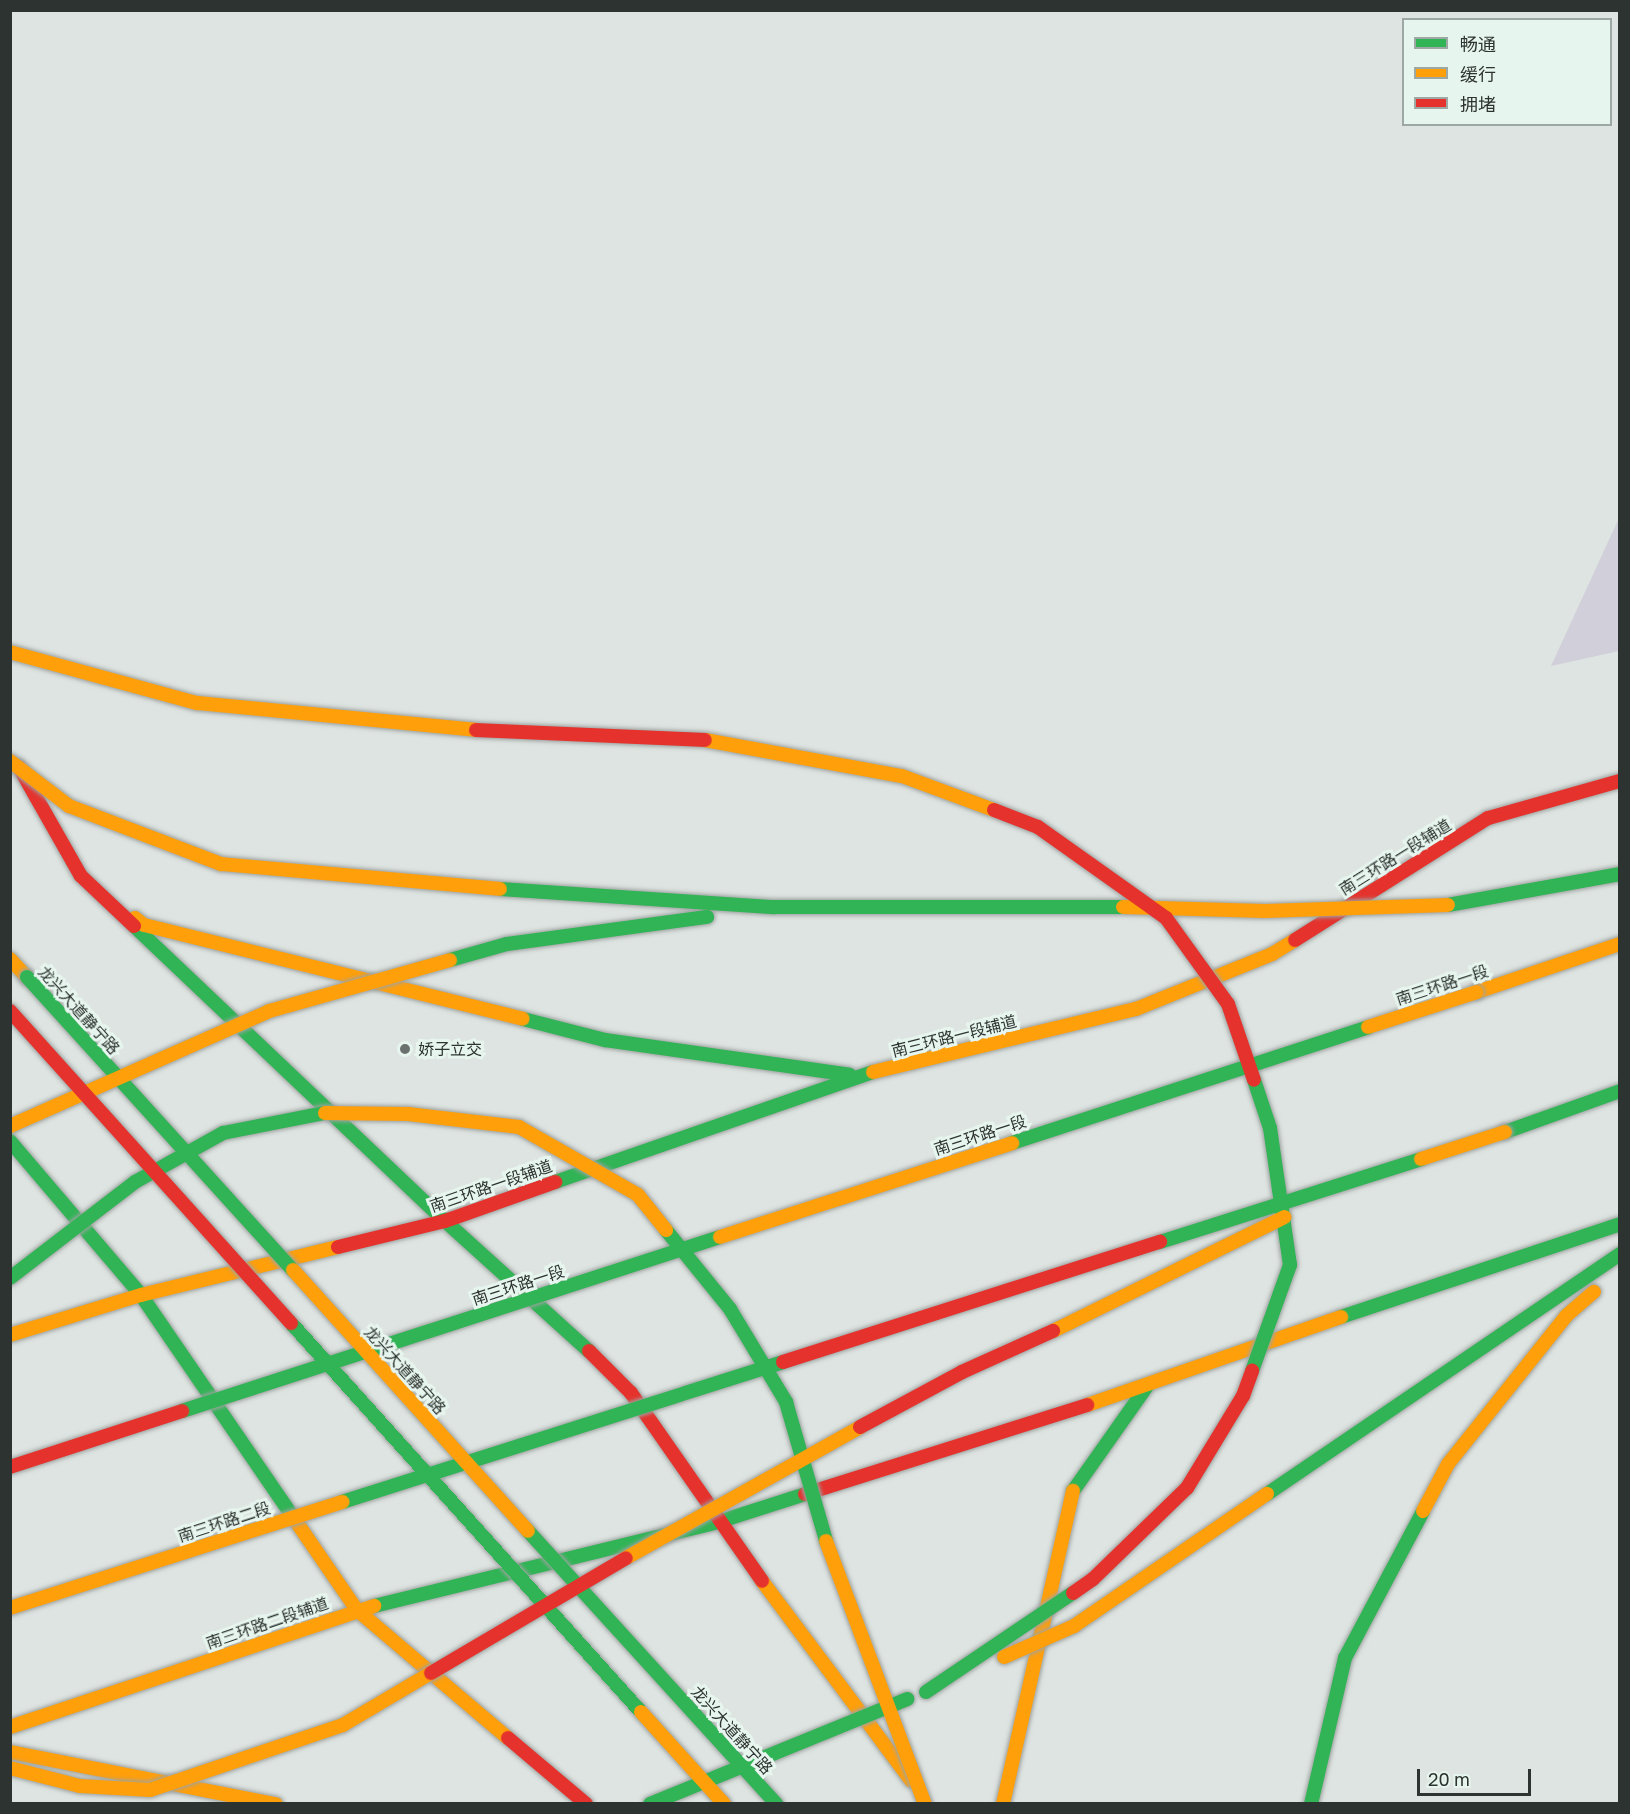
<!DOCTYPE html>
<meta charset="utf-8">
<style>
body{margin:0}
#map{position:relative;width:1630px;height:1814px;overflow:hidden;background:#dee4e1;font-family:"Golos Text","Noto Sans SC",sans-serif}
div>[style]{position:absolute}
.green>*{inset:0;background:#d1cfda}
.roads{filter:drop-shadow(0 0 2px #9ea3a1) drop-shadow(0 0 2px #9ea3a1)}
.fast>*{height:14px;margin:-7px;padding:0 7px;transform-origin:7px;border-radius:7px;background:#30b455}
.slow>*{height:14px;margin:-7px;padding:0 7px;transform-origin:7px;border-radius:7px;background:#ff9f0a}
.jam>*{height:14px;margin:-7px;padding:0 7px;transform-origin:7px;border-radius:7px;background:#e5322d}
.bridges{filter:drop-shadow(0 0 2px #9ea3a1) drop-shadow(0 0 2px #9ea3a1)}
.fast-bridge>*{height:14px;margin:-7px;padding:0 7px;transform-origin:7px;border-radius:7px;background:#30b455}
.slow-bridge>*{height:14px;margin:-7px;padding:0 7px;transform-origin:7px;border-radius:7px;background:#ff9f0a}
.jam-bridge>*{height:14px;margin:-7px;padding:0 7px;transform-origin:7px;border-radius:7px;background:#e5322d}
.dots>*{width:16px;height:16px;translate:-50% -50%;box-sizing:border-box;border:3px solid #e7f5ef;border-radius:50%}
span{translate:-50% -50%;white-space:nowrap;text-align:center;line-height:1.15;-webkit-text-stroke:6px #e7f5ef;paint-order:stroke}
.street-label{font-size:16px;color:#2d3330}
.poi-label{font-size:16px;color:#2d3330}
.left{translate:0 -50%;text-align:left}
.frame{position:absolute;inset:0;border:12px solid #2d3330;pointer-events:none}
.legend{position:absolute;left:1402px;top:18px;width:210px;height:108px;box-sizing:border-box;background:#e7f5ef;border:2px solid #9da7a3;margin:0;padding:8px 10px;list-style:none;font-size:18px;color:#2d3330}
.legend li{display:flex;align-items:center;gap:12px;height:30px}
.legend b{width:30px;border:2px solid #9da7a3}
.scale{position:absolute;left:1417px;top:1769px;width:114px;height:27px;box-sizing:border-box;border:3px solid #2d3330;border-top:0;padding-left:8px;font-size:18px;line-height:21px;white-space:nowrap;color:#2d3330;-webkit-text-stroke:4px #e7f5ef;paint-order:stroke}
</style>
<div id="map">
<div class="green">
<div style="clip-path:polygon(1619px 518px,1619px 651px,1551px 666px)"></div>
</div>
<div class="roads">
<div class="fast">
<div style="left:134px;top:926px;width:429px;rotate:43.5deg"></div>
<div style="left:445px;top:1221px;width:194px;rotate:42.1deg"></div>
<div style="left:523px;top:1019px;width:85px;rotate:14.4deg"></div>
<div style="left:605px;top:1040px;width:247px;rotate:8.1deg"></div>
<div style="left:1505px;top:1132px;width:122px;rotate:-19.6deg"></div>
<div style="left:10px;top:1141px;width:202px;rotate:49.6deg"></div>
<div style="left:141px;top:1295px;width:269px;rotate:55.6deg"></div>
<div style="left:555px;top:1182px;width:336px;rotate:-19.1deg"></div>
<div style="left:1341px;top:1317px;width:294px;rotate:-18.4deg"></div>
<div style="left:1073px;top:1491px;width:128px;rotate:-54.8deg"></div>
<div style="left:374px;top:1606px;width:354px;rotate:-13.7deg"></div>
<div style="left:718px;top:1522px;width:91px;rotate:-17.8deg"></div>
</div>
<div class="slow">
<div style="left:135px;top:918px;width:11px;rotate:38deg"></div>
<div style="left:144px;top:925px;width:390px;rotate:13.9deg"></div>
<div style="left:10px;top:959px;width:25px;rotate:47deg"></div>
<div style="left:1477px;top:992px;width:151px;rotate:-18.6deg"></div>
<div style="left:873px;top:1072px;width:270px;rotate:-13.5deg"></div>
<div style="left:1136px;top:1009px;width:147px;rotate:-22deg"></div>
<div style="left:1272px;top:954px;width:27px;rotate:-31deg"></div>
<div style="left:10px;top:1335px;width:137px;rotate:-17deg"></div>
<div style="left:141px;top:1295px;width:203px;rotate:-13.7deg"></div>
<div style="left:1087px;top:1405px;width:269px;rotate:-19.1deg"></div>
<div style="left:293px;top:1517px;width:113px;rotate:55.5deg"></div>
<div style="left:357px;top:1610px;width:198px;rotate:40.3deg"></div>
<div style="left:762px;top:1581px;width:249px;rotate:53.2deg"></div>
<div style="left:10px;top:1727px;width:384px;rotate:-18.4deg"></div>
<div style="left:10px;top:1752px;width:271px;rotate:11.1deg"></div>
<div style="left:1003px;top:1804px;width:321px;rotate:-77.4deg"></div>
</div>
<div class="jam">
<div style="left:19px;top:767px;width:125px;rotate:60.4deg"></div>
<div style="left:81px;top:876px;width:73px;rotate:43.3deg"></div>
<div style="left:1295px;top:940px;width:228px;rotate:-32.3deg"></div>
<div style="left:1488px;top:818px;width:137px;rotate:-15.7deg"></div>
<div style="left:338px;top:1247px;width:110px;rotate:-13.7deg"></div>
<div style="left:445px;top:1221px;width:117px;rotate:-19.5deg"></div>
<div style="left:589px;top:1351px;width:59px;rotate:45deg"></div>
<div style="left:631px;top:1393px;width:229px;rotate:55.1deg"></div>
<div style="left:805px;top:1494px;width:296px;rotate:-17.5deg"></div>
<div style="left:508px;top:1738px;width:102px;rotate:40.2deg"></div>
</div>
</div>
<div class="bridges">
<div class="fast-bridge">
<div style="left:500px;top:889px;width:275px;rotate:3.8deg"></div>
<div style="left:774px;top:907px;width:349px"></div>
<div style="left:1448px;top:905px;width:175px;rotate:-10.2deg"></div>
<div style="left:450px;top:960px;width:59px;rotate:-15.7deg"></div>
<div style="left:507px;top:944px;width:202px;rotate:-7.7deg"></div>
<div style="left:27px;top:977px;width:396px;rotate:47.8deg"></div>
<div style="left:1012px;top:1143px;width:374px;rotate:-18deg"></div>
<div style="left:666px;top:1230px;width:102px;rotate:51deg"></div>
<div style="left:730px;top:1309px;width:109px;rotate:58.9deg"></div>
<div style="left:786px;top:1402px;width:145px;rotate:73.9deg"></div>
<div style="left:1160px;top:1242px;width:274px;rotate:-17.6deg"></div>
<div style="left:10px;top:1278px;width:158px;rotate:-37.5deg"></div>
<div style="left:135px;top:1182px;width:101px;rotate:-29.1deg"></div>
<div style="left:223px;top:1133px;width:104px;rotate:-11.1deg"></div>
<div style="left:291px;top:1323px;width:523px;rotate:48.02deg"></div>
<div style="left:1252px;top:1371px;width:113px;rotate:-70.3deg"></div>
<div style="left:1290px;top:1265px;width:138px;rotate:-98.3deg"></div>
<div style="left:1270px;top:1128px;width:51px;rotate:-108.4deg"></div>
<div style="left:182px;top:1411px;width:565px;rotate:-17.92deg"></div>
<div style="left:1267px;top:1494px;width:427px;rotate:-34.2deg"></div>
<div style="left:342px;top:1502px;width:463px;rotate:-17.6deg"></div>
<div style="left:528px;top:1531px;width:369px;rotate:47.7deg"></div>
<div style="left:926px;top:1692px;width:177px;rotate:-34deg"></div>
<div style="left:650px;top:1804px;width:278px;rotate:-22.2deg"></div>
<div style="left:1311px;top:1804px;width:150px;rotate:-76.9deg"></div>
<div style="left:1345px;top:1658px;width:166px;rotate:-62deg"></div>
</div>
<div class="slow-bridge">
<div style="left:10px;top:652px;width:194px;rotate:15.3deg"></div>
<div style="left:197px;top:703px;width:280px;rotate:5.5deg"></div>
<div style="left:705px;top:740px;width:200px;rotate:10.4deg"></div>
<div style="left:902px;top:776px;width:98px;rotate:20.3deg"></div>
<div style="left:10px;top:761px;width:74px;rotate:37.3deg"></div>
<div style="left:69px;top:806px;width:163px;rotate:20.9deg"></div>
<div style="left:221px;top:864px;width:280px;rotate:5.1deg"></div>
<div style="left:1123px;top:907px;width:142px;rotate:1.6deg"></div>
<div style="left:1265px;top:911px;width:183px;rotate:-1.9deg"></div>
<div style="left:1368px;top:1027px;width:114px;rotate:-17.8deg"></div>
<div style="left:325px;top:1113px;width:83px;rotate:0.7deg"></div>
<div style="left:408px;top:1114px;width:112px;rotate:6.7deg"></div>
<div style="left:519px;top:1127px;width:137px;rotate:29.7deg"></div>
<div style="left:638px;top:1195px;width:45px;rotate:51.3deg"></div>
<div style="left:10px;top:1126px;width:283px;rotate:-23.9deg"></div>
<div style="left:269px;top:1011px;width:188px;rotate:-15.7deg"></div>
<div style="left:1421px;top:1159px;width:88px;rotate:-17.8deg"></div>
<div style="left:720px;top:1237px;width:307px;rotate:-17.8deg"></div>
<div style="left:293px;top:1270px;width:351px;rotate:48deg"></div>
<div style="left:1053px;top:1331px;width:258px;rotate:-26.2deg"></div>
<div style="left:1423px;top:1511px;width:53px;rotate:-62deg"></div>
<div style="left:1448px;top:1464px;width:189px;rotate:-51.4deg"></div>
<div style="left:1566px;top:1316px;width:37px;rotate:-41deg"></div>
<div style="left:826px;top:1541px;width:281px;rotate:69.4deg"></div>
<div style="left:626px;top:1558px;width:268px;rotate:-29.2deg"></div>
<div style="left:10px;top:1608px;width:349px;rotate:-17.7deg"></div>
<div style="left:1004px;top:1657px;width:77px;rotate:-23.9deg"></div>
<div style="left:1074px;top:1626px;width:234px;rotate:-34.4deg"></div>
<div style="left:641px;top:1712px;width:124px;rotate:47.9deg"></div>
<div style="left:10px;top:1768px;width:72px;rotate:14.4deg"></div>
<div style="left:80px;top:1786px;width:70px;rotate:3.3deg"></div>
<div style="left:150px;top:1790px;width:204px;rotate:-18.6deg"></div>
<div style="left:343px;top:1725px;width:102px;rotate:-30.6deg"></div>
</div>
<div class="jam-bridge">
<div style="left:476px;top:730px;width:229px;rotate:2.5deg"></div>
<div style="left:994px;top:810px;width:47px;rotate:21.1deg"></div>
<div style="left:1038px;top:827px;width:157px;rotate:35.4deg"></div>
<div style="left:1166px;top:918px;width:106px;rotate:54.2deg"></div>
<div style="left:1228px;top:1004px;width:80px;rotate:71.1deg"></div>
<div style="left:10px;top:1011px;width:420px;rotate:48deg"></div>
<div style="left:783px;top:1362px;width:396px;rotate:-17.7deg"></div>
<div style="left:860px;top:1427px;width:116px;rotate:-28.3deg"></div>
<div style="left:962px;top:1372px;width:100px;rotate:-24.3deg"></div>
<div style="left:10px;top:1467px;width:181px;rotate:-18deg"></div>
<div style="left:1073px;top:1593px;width:24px;rotate:-35deg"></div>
<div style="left:1093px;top:1579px;width:131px;rotate:-44.1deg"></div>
<div style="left:1187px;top:1488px;width:108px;rotate:-58.7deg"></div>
<div style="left:1243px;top:1396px;width:27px;rotate:-70deg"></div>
<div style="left:431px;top:1673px;width:226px;rotate:-30.5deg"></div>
</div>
</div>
<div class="dots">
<div style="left:405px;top:1049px;background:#6b716e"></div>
</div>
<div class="street-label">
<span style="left:1395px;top:857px;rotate:-32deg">南三环路一段辅道</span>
<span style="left:1442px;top:985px;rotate:-18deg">南三环路一段</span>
<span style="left:79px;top:1010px;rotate:48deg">龙兴大道静宁路</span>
<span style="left:954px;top:1036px;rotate:-14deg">南三环路一段辅道</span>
<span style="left:980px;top:1135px;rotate:-18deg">南三环路一段</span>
<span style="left:491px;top:1186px;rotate:-19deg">南三环路一段辅道</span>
<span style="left:518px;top:1285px;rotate:-18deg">南三环路一段</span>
<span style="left:405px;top:1370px;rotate:48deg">龙兴大道静宁路</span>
<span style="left:224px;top:1522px;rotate:-18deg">南三环路二段</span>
<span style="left:267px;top:1623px;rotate:-19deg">南三环路二段辅道</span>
<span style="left:732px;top:1730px;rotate:48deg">龙兴大道静宁路</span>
</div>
<div class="poi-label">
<span class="left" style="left:418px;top:1049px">娇子立交</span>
</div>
<div class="frame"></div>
<ul class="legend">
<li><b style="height:8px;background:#30b455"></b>畅通</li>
<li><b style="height:8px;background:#ff9f0a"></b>缓行</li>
<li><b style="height:8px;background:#e5322d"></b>拥堵</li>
</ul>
<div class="scale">20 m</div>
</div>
